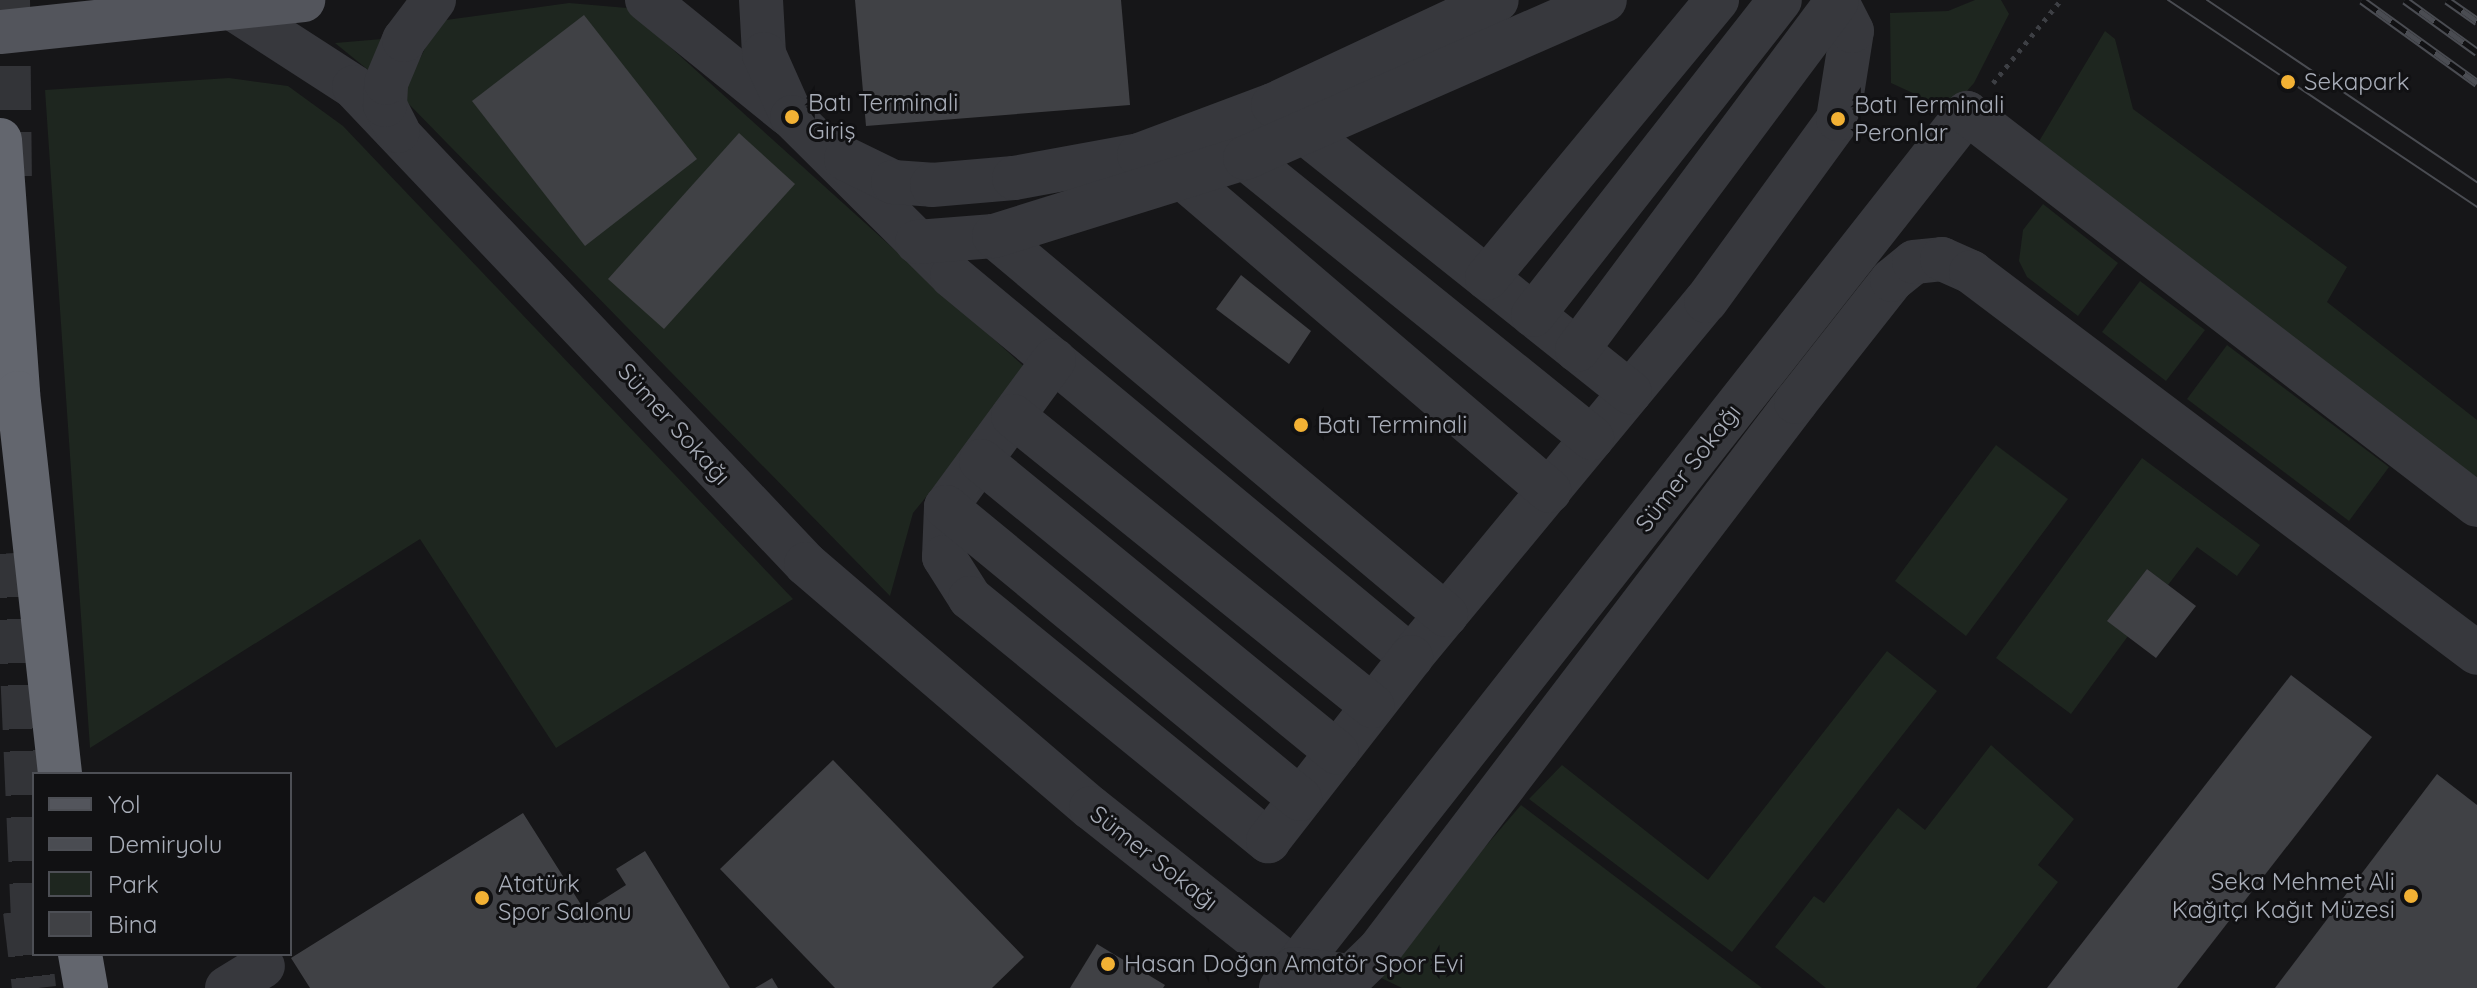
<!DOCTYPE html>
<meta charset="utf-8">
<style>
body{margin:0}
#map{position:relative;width:2477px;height:988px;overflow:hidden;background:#161618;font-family:Quicksand,sans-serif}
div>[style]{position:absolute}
.green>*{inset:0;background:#1e261f}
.building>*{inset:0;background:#404145}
.highway-tunnel>*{height:44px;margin-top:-22px;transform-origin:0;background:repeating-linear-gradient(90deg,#333438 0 44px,transparent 0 66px)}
.path>*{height:5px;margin-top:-2.5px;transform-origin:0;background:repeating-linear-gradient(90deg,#3d3f44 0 4px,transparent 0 10px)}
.minor>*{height:44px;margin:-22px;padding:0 22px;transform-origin:22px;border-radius:22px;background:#37383d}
.major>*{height:44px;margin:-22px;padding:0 22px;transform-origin:22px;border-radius:22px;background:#53555c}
.highway>*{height:44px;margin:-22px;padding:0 22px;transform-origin:22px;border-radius:22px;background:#63666e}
.tram>*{height:2px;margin:-1px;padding:0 1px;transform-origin:1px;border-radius:1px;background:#4a4c52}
.rail>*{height:9px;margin-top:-4.5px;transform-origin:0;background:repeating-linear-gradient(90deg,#111113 0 18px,#4a4c52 0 36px);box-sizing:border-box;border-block:2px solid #4a4c52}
.dots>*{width:22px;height:22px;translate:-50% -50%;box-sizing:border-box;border:4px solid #111113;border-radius:50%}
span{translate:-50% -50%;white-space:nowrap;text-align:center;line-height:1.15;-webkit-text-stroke:6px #111113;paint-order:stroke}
.poi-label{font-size:24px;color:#a8adb8}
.left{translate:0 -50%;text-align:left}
.right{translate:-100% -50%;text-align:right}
.street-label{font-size:24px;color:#a8adb8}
.legend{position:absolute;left:32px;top:772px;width:260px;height:184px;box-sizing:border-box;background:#111113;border:2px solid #4d4f55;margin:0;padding:10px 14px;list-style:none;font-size:24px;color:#a8adb8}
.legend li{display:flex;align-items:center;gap:16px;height:40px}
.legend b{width:40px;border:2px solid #4d4f55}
</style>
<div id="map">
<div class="green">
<div style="clip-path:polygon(1975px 0,2001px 0,2009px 14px,1974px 83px,1950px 110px,1891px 83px,1890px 13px,1948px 11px)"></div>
<div style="clip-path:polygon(569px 3px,627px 8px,1029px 371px,913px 513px,890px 596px,401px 96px,439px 21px)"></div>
<div style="clip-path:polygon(2105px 31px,2115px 39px,2133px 109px,2347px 267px,2327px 302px,2477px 420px,2477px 481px,2038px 143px)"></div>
<div style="clip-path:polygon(394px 38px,378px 78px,335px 43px)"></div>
<div style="clip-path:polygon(229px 78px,288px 86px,343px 126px,793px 599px,556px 748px,420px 539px,90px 748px,45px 90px)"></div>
<div style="clip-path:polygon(2043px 204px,2118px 263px,2078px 316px,2027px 277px,2019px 261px,2023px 230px)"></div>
<div style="clip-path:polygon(2140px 281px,2205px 330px,2166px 381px,2102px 332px)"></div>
<div style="clip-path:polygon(2227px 345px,2389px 467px,2349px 521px,2187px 399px)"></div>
<div style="clip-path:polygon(1996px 445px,2068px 499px,1966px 636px,1895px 581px)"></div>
<div style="clip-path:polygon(2142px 458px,2260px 545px,2237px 576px,2197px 547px,2168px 585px,2147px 569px,2108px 621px,2128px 636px,2071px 714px,1996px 658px)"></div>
<div style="clip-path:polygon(1887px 651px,1937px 691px,1732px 952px,1529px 799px,1562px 765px,1708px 880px)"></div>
<div style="clip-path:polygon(1991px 745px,2074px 819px,2038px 865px,2058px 882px,1976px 988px,1826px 988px,1775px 947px,1814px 896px,1824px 903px,1898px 808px,1925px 830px)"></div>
<div style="clip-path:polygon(1521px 805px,1762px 988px,1402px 988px,1375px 975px)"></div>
</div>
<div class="building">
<div style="clip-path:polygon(855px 0,1121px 0,1130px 105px,866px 126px)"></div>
<div style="clip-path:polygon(584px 15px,697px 159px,585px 246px,472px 101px)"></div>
<div style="clip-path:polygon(739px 133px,795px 184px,664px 329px,608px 279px)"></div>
<div style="clip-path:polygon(1241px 275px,1311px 331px,1289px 364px,1216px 309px)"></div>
<div style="clip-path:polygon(2147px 569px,2196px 606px,2156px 658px,2107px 621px)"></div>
<div style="clip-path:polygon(2291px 675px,2372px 737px,2177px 988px,2047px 988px)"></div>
<div style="clip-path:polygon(833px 760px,1024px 957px,992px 988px,835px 988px,720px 869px)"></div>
<div style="clip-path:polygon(2437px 774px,2477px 805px,2477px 988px,2275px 988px)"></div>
<div style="clip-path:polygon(523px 813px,585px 911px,626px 885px,616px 869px,645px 851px,730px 988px,310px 988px,291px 958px)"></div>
<div style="clip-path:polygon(1097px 944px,1165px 985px,1163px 988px,1070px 988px)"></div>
<div style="clip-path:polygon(772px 978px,778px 988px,755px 988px)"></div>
</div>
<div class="highway-tunnel">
<div style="left:8px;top:0;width:180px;rotate:89.4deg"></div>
<div style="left:17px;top:553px;width:385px;rotate:87.5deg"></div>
<div style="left:25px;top:911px;width:78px;rotate:83.3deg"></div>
</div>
<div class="path">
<div style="left:1993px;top:83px;width:107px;rotate:-50.7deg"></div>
</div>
<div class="minor">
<div style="left:231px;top:0;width:8px;rotate:83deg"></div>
<div style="left:232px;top:8px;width:145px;rotate:32.9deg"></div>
<div style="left:354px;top:87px;width:657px;rotate:46.54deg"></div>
<div style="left:806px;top:564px;width:375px;rotate:40.6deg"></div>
<div style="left:1091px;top:808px;width:259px;rotate:38.4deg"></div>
<div style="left:1294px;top:969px;width:1089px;rotate:-51.83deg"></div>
<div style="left:1967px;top:113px;width:643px;rotate:37.55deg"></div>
<div style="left:647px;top:0;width:181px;rotate:39deg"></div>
<div style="left:761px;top:0;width:54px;rotate:86.8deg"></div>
<div style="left:764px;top:54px;width:69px;rotate:66deg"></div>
<div style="left:792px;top:117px;width:226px;rotate:44.8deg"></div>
<div style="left:952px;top:276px;width:597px;rotate:39.69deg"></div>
<div style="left:1411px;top:657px;width:462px;rotate:-50.4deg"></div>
<div style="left:1706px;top:301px;width:225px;rotate:-54deg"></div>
<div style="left:1838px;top:119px;width:89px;rotate:-81deg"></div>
<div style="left:1852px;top:31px;width:35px;rotate:-117deg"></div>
<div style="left:398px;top:131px;width:29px;rotate:-117deg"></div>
<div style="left:385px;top:105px;width:22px;rotate:-87deg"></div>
<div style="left:386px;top:83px;width:47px;rotate:-67.3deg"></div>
<div style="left:404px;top:40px;width:50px;rotate:-53.1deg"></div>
<div style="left:1304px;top:132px;width:417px;rotate:38.6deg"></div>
<div style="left:1245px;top:158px;width:446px;rotate:38.9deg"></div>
<div style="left:846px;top:159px;width:52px;rotate:26.1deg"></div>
<div style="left:893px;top:182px;width:39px;rotate:4deg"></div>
<div style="left:932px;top:185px;width:82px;rotate:-4.9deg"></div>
<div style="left:1014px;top:178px;width:127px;rotate:-10.4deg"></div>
<div style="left:1139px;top:155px;width:143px;rotate:-20.5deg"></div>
<div style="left:1273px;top:105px;width:247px;rotate:-25.1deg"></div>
<div style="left:1183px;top:178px;width:482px;rotate:40.5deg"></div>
<div style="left:994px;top:236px;width:590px;rotate:39.98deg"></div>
<div style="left:917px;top:242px;width:77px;rotate:-4.5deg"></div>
<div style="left:994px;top:236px;width:263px;rotate:-17.3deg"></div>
<div style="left:1245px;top:158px;width:393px;rotate:-23.7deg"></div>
<div style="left:1487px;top:278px;width:361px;rotate:-50.4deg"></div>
<div style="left:1533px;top:315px;width:400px;rotate:-51.9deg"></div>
<div style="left:1577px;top:350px;width:434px;rotate:-53.3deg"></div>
<div style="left:1054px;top:360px;width:182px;rotate:126.3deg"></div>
<div style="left:946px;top:507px;width:50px;rotate:92.3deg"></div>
<div style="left:944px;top:557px;width:49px;rotate:57.6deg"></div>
<div style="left:970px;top:598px;width:385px;rotate:39.2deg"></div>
<div style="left:1268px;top:841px;width:233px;rotate:-52.1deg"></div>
<div style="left:1013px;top:416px;width:462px;rotate:38.9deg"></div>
<div style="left:981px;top:461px;width:460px;rotate:39.3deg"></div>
<div style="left:946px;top:507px;width:459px;rotate:39.5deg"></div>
<div style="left:227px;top:988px;width:42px;rotate:-31.4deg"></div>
<div style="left:1281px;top:988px;width:23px;rotate:-56deg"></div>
<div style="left:1294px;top:969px;width:58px;rotate:6.9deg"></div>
<div style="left:1352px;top:976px;width:37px;rotate:-44deg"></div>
<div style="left:1379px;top:950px;width:689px;rotate:-52.73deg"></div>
<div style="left:1796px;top:402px;width:155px;rotate:-51.8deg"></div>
<div style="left:1892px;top:280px;width:28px;rotate:-39deg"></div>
<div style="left:1914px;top:262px;width:28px;rotate:-6deg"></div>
<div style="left:1942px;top:259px;width:32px;rotate:24deg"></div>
<div style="left:1971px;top:272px;width:633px;rotate:36.98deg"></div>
</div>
<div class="major">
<div style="left:0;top:32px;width:305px;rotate:-6deg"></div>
</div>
<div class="highway">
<div style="left:0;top:140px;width:254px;rotate:85.9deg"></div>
<div style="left:18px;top:393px;width:383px;rotate:83.7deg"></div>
<div style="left:80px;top:954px;width:35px;rotate:80deg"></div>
</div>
<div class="tram">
<div style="left:2168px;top:0;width:372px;rotate:33.8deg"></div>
<div style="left:2207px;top:0;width:326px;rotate:34deg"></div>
</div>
<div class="rail">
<div style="left:2362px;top:0;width:142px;rotate:35.8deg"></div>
<div style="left:2405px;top:0;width:89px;rotate:35.8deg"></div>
<div style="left:2447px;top:0;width:37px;rotate:35deg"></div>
</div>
<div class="dots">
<div style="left:2288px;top:82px;background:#f2b134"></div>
<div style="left:792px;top:117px;background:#f2b134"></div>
<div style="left:1838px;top:119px;background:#f2b134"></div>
<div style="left:1301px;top:425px;background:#f2b134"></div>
<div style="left:2411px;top:896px;background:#f2b134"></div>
<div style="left:482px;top:898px;background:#f2b134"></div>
<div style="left:1108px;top:964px;background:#f2b134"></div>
</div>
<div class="poi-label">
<span class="left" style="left:2304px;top:82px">Sekapark</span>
<span class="left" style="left:808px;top:117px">Batı Terminali<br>Giriş</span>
<span class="left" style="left:1854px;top:119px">Batı Terminali<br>Peronlar</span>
<span class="left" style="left:1317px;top:425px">Batı Terminali</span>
<span class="right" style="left:2395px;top:896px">Seka Mehmet Ali<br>Kağıtçı Kağıt Müzesi</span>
<span class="left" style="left:498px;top:898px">Atatürk<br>Spor Salonu</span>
<span class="left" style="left:1124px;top:964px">Hasan Doğan Amatör Spor Evi</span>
</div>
<div class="street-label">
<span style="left:674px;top:424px;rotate:48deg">Sümer Sokağı</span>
<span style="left:1688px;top:468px;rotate:-52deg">Sümer Sokağı</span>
<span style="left:1154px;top:858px;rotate:38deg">Sümer Sokağı</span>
</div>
<ul class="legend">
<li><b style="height:10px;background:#53555c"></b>Yol</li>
<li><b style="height:10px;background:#4a4c52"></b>Demiryolu</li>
<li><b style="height:22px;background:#1e261f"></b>Park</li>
<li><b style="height:22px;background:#404145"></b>Bina</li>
</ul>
</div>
